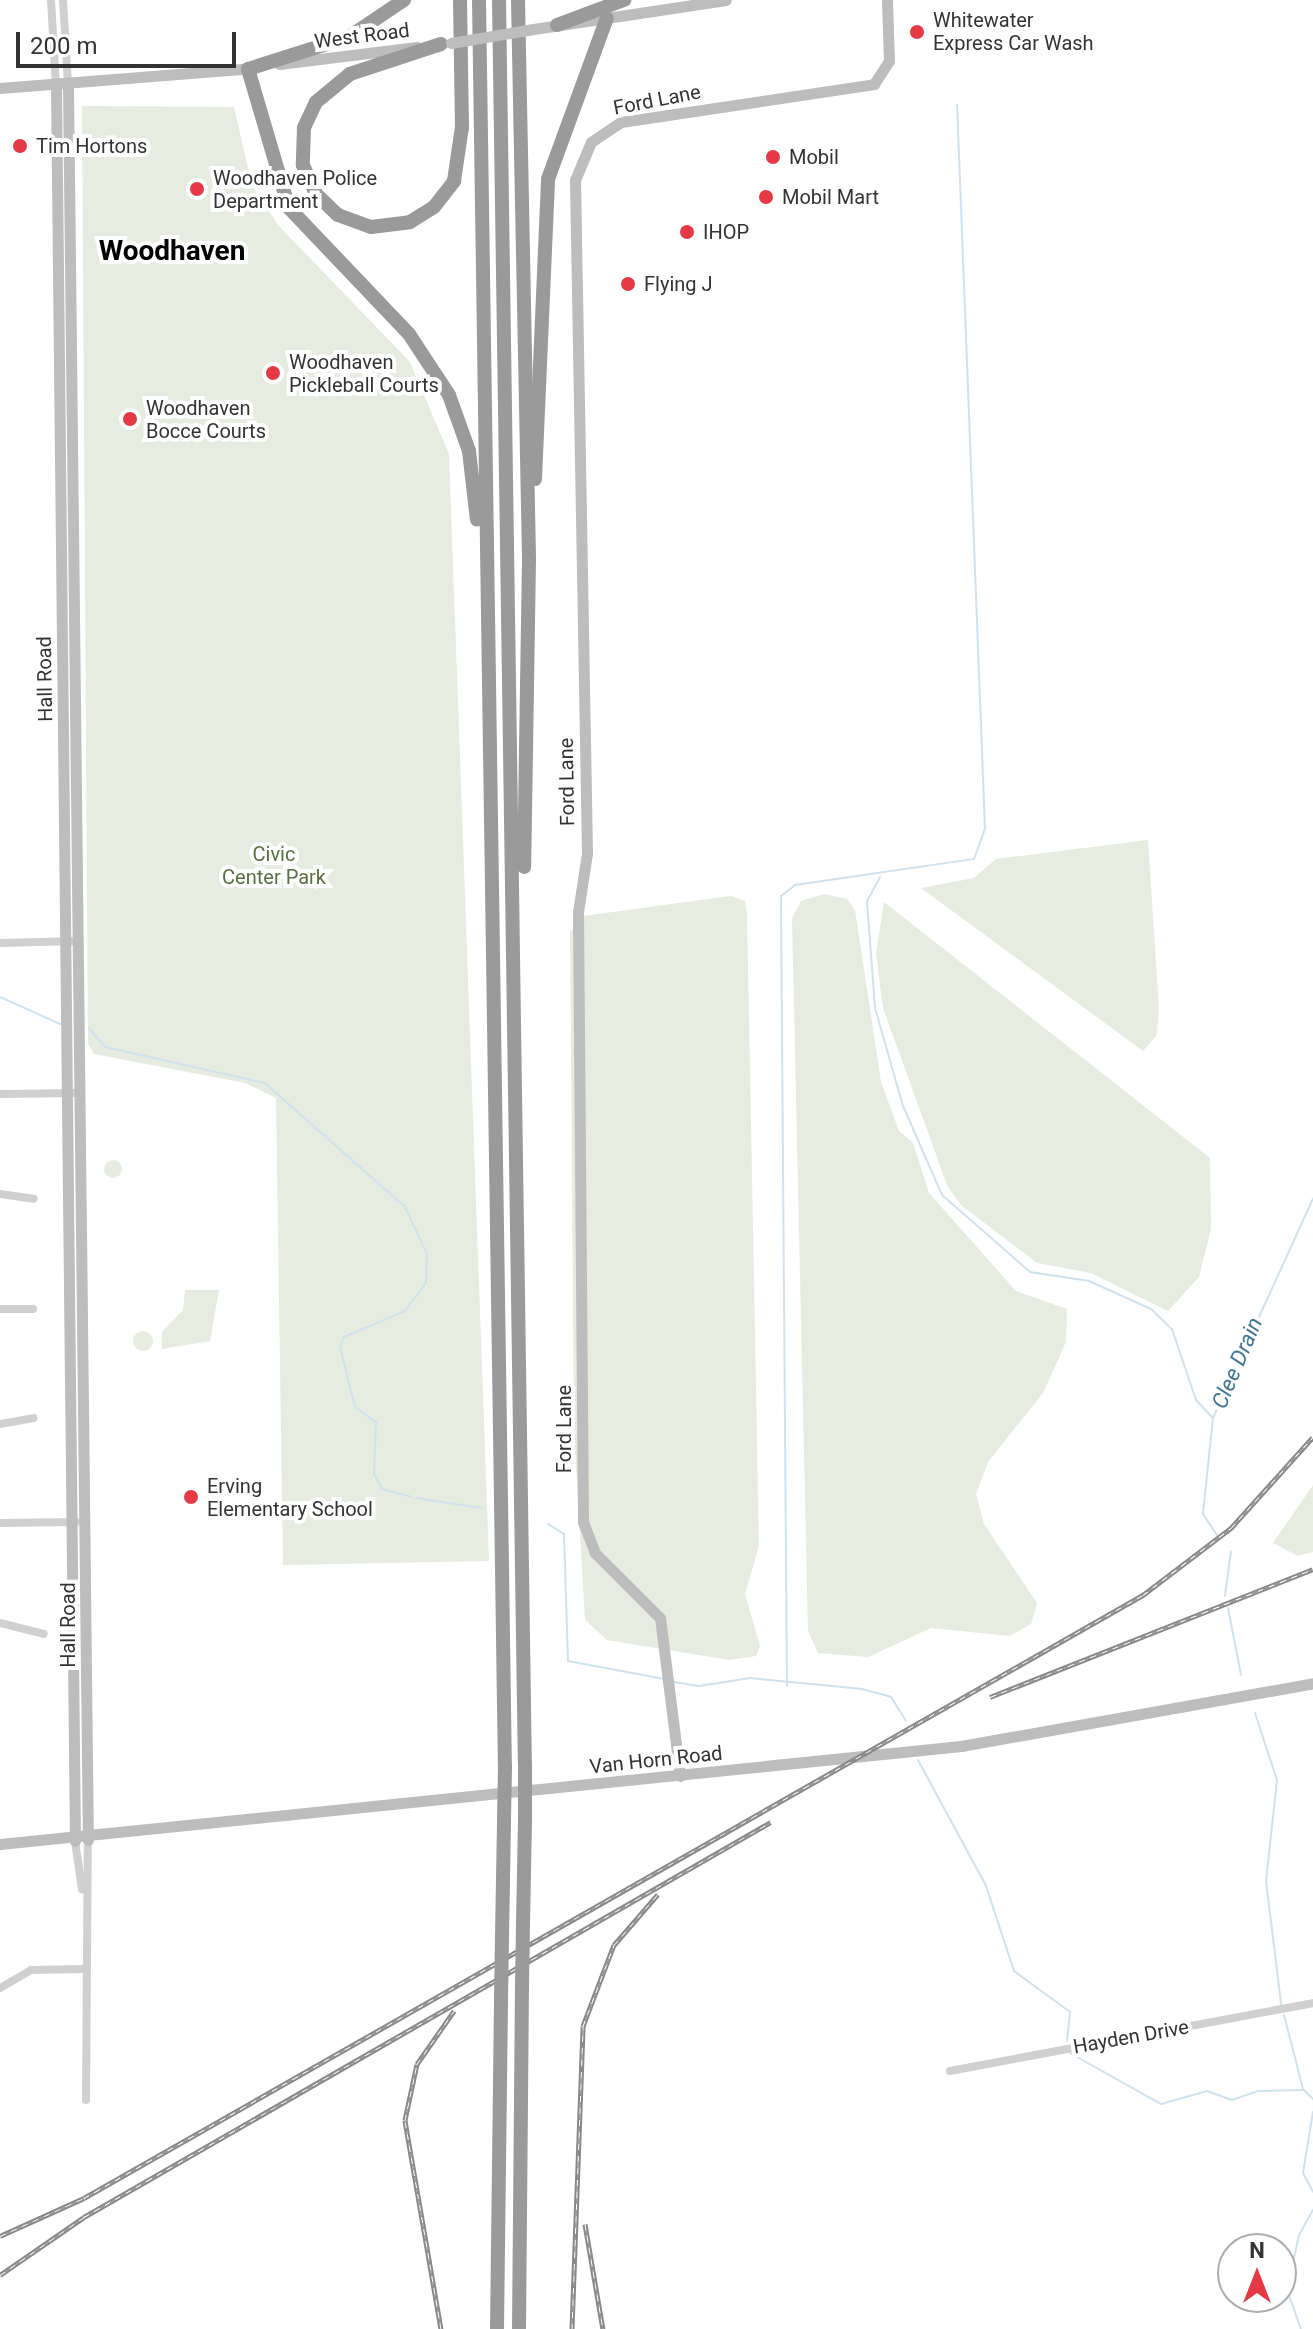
<!DOCTYPE html>
<style>
body{margin:0}
#map{position:relative;width:1313px;height:2329px;overflow:hidden;background:#fff;font-family:Roboto,sans-serif}
div>[style]{position:absolute}
.green>*{inset:0;background:#e6ecdf}
.round{border-radius:50%}
.stream>*{height:2px;margin:-1px;padding:0 1px;transform-origin:1px;border-radius:1px;background:#cfe2ee}
.street>*{height:8px;margin:-4px;padding:0 4px;transform-origin:4px;border-radius:4px;background:#d0d0d0}
.secondary>*{height:11px;margin:-5.5px;padding:0 5.5px;transform-origin:5.5px;border-radius:5.5px;background:#bdbdbd}
.highway>*{height:14px;margin:-7px;padding:0 7px;transform-origin:7px;border-radius:7px;background:#9a9a9a}
.rail>*{height:5px;margin-top:-2.5px;transform-origin:0;background:repeating-linear-gradient(90deg,#fff 0 6px,#888 0 12px);box-sizing:border-box;border-block:2px solid #888}
.secondary-bridge>*{height:11px;margin:-5.5px;padding:0 5.5px;transform-origin:5.5px;border-radius:5.5px;background:#bdbdbd}
.highway-bridge>*{height:14px;margin:-7px;padding:0 7px;transform-origin:7px;border-radius:7px;background:#9a9a9a}
.dots>*{width:22px;height:22px;translate:-50% -50%;box-sizing:border-box;border:4px solid #fff;border-radius:50%}
span{translate:-50% -50%;white-space:nowrap;text-align:center;line-height:1.15;-webkit-text-stroke:8px #fff;paint-order:stroke}
.poi-label{font-size:20px;color:#333}
.left{translate:0 -50%;text-align:left}
.street-label{font-size:20px;color:#333}
.park-label{font-size:20px;color:#56703f}
.water-label{font-size:22px;color:#3f7597;font-style:italic}
.district-label{font-size:28px;color:#000;font-weight:700}
.north{position:absolute;left:1217px;top:2233px;width:80px;height:80px;box-sizing:border-box;background:#fff;border:2px solid #adadad;border-radius:50%;rotate:0deg;font-size:22px;font-weight:700;line-height:32px;text-align:center;color:#333}
.north::after{content:'';display:block;margin:auto;width:28px;height:36px;background:#e63946;clip-path:polygon(50% 0,100% 100%,50% 72%,0 100%)}
.scale{position:absolute;left:16px;top:32px;width:220px;height:36px;box-sizing:border-box;border:4px solid #333;border-top:0;padding-left:10px;font-size:24px;line-height:28px;white-space:nowrap;color:#333;-webkit-text-stroke:6px #fff;paint-order:stroke}
</style>
<div id="map">
<div class="green">
<div style="clip-path:polygon(82px 106px,234px 107px,252px 185px,278px 225px,410px 362px,449px 454px,489px 1561px,283px 1565px,276px 1098px,245px 1083px,94px 1054px,88px 1044px)"></div>
<div style="clip-path:polygon(1148px 840px,1159px 1010px,1157px 1035px,1143px 1051px,921px 888px,974px 878px,996px 859px)"></div>
<div style="clip-path:polygon(824px 894px,847px 899px,855px 910px,881px 1082px,899px 1131px,913px 1143px,929px 1193px,1016px 1291px,1067px 1309px,1066px 1342px,1043px 1393px,988px 1462px,976px 1494px,984px 1524px,1037px 1603px,1031px 1624px,1010px 1636px,931px 1628px,868px 1657px,818px 1653px,808px 1631px,792px 918px,801px 901px)"></div>
<div style="clip-path:polygon(731px 896px,745px 901px,747px 914px,759px 1546px,745px 1594px,760px 1646px,756px 1656px,729px 1660px,607px 1640px,585px 1620px,574px 1432px,570px 933px,583px 916px)"></div>
<div style="clip-path:polygon(884px 902px,1210px 1158px,1211px 1229px,1199px 1277px,1168px 1311px,1091px 1273px,1037px 1263px,961px 1205px,947px 1185px,883px 1008px,876px 954px)"></div>
<div class="round" style="left:104px;top:1160px;width:18px;height:18px"></div>
<div style="clip-path:polygon(185px 1290px,219px 1290px,210px 1341px,162px 1349px,162px 1332px,183px 1310px)"></div>
<div class="round" style="left:133px;top:1331px;width:20px;height:20px"></div>
<div style="clip-path:polygon(1313px 1485px,1313px 1552px,1298px 1556px,1273px 1543px)"></div>
</div>
<div class="stream">
<div style="left:880px;top:877px;width:27px;rotate:118deg"></div>
<div style="left:867px;top:901px;width:107px;rotate:85.7deg"></div>
<div style="left:875px;top:1008px;width:102px;rotate:74.1deg"></div>
<div style="left:903px;top:1106px;width:97px;rotate:66.3deg"></div>
<div style="left:942px;top:1195px;width:117px;rotate:41.2deg"></div>
<div style="left:1030px;top:1272px;width:60px;rotate:8.7deg"></div>
<div style="left:1089px;top:1281px;width:68px;rotate:24.3deg"></div>
<div style="left:1151px;top:1309px;width:29px;rotate:44deg"></div>
<div style="left:1172px;top:1329px;width:75px;rotate:71.3deg"></div>
<div style="left:1196px;top:1400px;width:25px;rotate:47deg"></div>
<div style="left:0;top:997px;width:66px;rotate:24.2deg"></div>
<div style="left:89px;top:1028px;width:25px;rotate:50deg"></div>
<div style="left:105px;top:1047px;width:164px;rotate:12.7deg"></div>
<div style="left:265px;top:1083px;width:187px;rotate:41.5deg"></div>
<div style="left:405px;top:1207px;width:52px;rotate:64.9deg"></div>
<div style="left:427px;top:1254px;width:29px;rotate:92deg"></div>
<div style="left:426px;top:1283px;width:35px;rotate:127deg"></div>
<div style="left:405px;top:1311px;width:66px;rotate:156.9deg"></div>
<div style="left:344px;top:1337px;width:11px;rotate:112deg"></div>
<div style="left:340px;top:1347px;width:62px;rotate:76deg"></div>
<div style="left:355px;top:1407px;width:26px;rotate:36deg"></div>
<div style="left:376px;top:1422px;width:52px;rotate:92.2deg"></div>
<div style="left:374px;top:1474px;width:17px;rotate:62deg"></div>
<div style="left:382px;top:1489px;width:30px;rotate:15deg"></div>
<div style="left:416px;top:1498px;width:66px;rotate:8.7deg"></div>
<div style="left:548px;top:1524px;width:19px;rotate:32deg"></div>
<div style="left:564px;top:1534px;width:127px;rotate:88.2deg"></div>
<div style="left:568px;top:1661px;width:98px;rotate:10.6deg"></div>
<div style="left:1217px;top:1535px;width:25px;rotate:-124deg"></div>
<div style="left:1203px;top:1514px;width:97px;rotate:-84.1deg"></div>
<div style="left:1213px;top:1418px;width:241px;rotate:-65.5deg"></div>
<div style="left:1225px;top:1596px;width:45px;rotate:-82.4deg"></div>
<div style="left:1228px;top:1608px;width:68px;rotate:79deg"></div>
<div style="left:674px;top:1682px;width:25px;rotate:9deg"></div>
<div style="left:699px;top:1686px;width:52px;rotate:-8.9deg"></div>
<div style="left:750px;top:1678px;width:113px;rotate:5.6deg"></div>
<div style="left:862px;top:1689px;width:30px;rotate:15deg"></div>
<div style="left:891px;top:1697px;width:28px;rotate:58deg"></div>
<div style="left:787px;top:1686px;width:790px;rotate:-90.44deg"></div>
<div style="left:781px;top:896px;width:18px;rotate:-38deg"></div>
<div style="left:795px;top:885px;width:181px;rotate:-8.3deg"></div>
<div style="left:974px;top:859px;width:32px;rotate:-70deg"></div>
<div style="left:985px;top:829px;width:725px;rotate:-92.21deg"></div>
<div style="left:1255px;top:1713px;width:71px;rotate:71.8deg"></div>
<div style="left:1277px;top:1780px;width:102px;rotate:96.2deg"></div>
<div style="left:1266px;top:1881px;width:124px;rotate:83deg"></div>
<div style="left:918px;top:1760px;width:143px;rotate:61.6deg"></div>
<div style="left:986px;top:1886px;width:89px;rotate:71.8deg"></div>
<div style="left:1014px;top:1971px;width:69px;rotate:36.2deg"></div>
<div style="left:1070px;top:2012px;width:29px;rotate:96deg"></div>
<div style="left:1284px;top:2015px;width:76px;rotate:75.6deg"></div>
<div style="left:1070px;top:2053px;width:104px;rotate:29.3deg"></div>
<div style="left:1161px;top:2104px;width:48px;rotate:-15.8deg"></div>
<div style="left:1207px;top:2091px;width:27px;rotate:20deg"></div>
<div style="left:1232px;top:2100px;width:28px;rotate:-19deg"></div>
<div style="left:1258px;top:2091px;width:46px;rotate:-1.2deg"></div>
<div style="left:1304px;top:2090px;width:13px;rotate:45deg"></div>
<div style="left:1313px;top:2112px;width:62px;rotate:99.3deg"></div>
<div style="left:1303px;top:2173px;width:21px;rotate:62deg"></div>
<div style="left:1301px;top:2329px;width:41px;rotate:-109.7deg"></div>
<div style="left:1287px;top:2290px;width:56px;rotate:-77.7deg"></div>
<div style="left:1299px;top:2235px;width:29px;rotate:-61deg"></div>
</div>
<div class="street">
<div style="left:51px;top:0;width:86px;rotate:86.7deg"></div>
<div style="left:63px;top:0;width:85px;rotate:86.6deg"></div>
<div style="left:0;top:943px;width:79px;rotate:-1.5deg"></div>
<div style="left:0;top:1094px;width:81px;rotate:-0.7deg"></div>
<div style="left:0;top:1194px;width:34px;rotate:8deg"></div>
<div style="left:0;top:1309px;width:33px"></div>
<div style="left:0;top:1424px;width:34px;rotate:-10deg"></div>
<div style="left:0;top:1523px;width:76px;rotate:-0.8deg"></div>
<div style="left:0;top:1623px;width:45px;rotate:14deg"></div>
<div style="left:75px;top:1841px;width:49px;rotate:81.7deg"></div>
<div style="left:0;top:1988px;width:36px;rotate:-30deg"></div>
<div style="left:31px;top:1970px;width:51px;rotate:-1.1deg"></div>
<div style="left:950px;top:2071px;width:369px;rotate:-10.6deg"></div>
<div style="left:86px;top:2100px;width:260px;rotate:-89.6deg"></div>
</div>
<div class="secondary">
<div style="left:527px;top:30px;width:201px;rotate:-8.6deg"></div>
<div style="left:279px;top:64px;width:139px;rotate:-7deg"></div>
<div style="left:56px;top:86px;width:1755px;rotate:89.38deg"></div>
<div style="left:68px;top:86px;width:1754px;rotate:89.35deg"></div>
<div style="left:0;top:88px;width:255px;rotate:-4.5deg"></div>
<div style="left:680px;top:1776px;width:159px;rotate:-97.2deg"></div>
<div style="left:660px;top:1618px;width:92px;rotate:-135deg"></div>
<div style="left:595px;top:1553px;width:33px;rotate:-111deg"></div>
<div style="left:583px;top:1522px;width:610px;rotate:-90.47deg"></div>
<div style="left:578px;top:912px;width:60px;rotate:-81.3deg"></div>
<div style="left:587px;top:853px;width:673px;rotate:-91.02deg"></div>
<div style="left:575px;top:180px;width:41px;rotate:-67.2deg"></div>
<div style="left:591px;top:142px;width:36px;rotate:-34deg"></div>
<div style="left:621px;top:122px;width:256px;rotate:-8.5deg"></div>
<div style="left:874px;top:84px;width:27px;rotate:-57deg"></div>
<div style="left:889px;top:61px;width:61px;rotate:-91.9deg"></div>
<div style="left:0;top:1844px;width:966px;rotate:-5.82deg"></div>
<div style="left:961px;top:1746px;width:358px;rotate:-10.1deg"></div>
</div>
<div class="highway">
<div style="left:404px;top:0;width:66px;rotate:146.1deg"></div>
<div style="left:349px;top:37px;width:106px;rotate:162.4deg"></div>
<div style="left:248px;top:69px;width:145px;rotate:73.6deg"></div>
<div style="left:289px;top:208px;width:174px;rotate:46.4deg"></div>
<div style="left:409px;top:334px;width:73px;rotate:56.7deg"></div>
<div style="left:449px;top:395px;width:59px;rotate:70.3deg"></div>
<div style="left:469px;top:451px;width:69px;rotate:83.4deg"></div>
<div style="left:479px;top:0;width:1766px;rotate:89.16deg"></div>
<div style="left:499px;top:0;width:1764px;rotate:89.16deg"></div>
<div style="left:518px;top:0;width:559px;rotate:88.87deg"></div>
<div style="left:529px;top:559px;width:308px;rotate:90.9deg"></div>
<div style="left:557px;top:25px;width:72px;rotate:-20.5deg"></div>
<div style="left:441px;top:44px;width:96px;rotate:161.8deg"></div>
<div style="left:350px;top:74px;width:44px;rotate:140.5deg"></div>
<div style="left:316px;top:102px;width:29px;rotate:115deg"></div>
<div style="left:304px;top:128px;width:37px;rotate:92deg"></div>
<div style="left:303px;top:165px;width:32px;rotate:66deg"></div>
<div style="left:316px;top:194px;width:30px;rotate:44deg"></div>
<div style="left:338px;top:215px;width:35px;rotate:20deg"></div>
<div style="left:371px;top:227px;width:39px;rotate:-7deg"></div>
<div style="left:410px;top:222px;width:28px;rotate:-32deg"></div>
<div style="left:434px;top:207px;width:33px;rotate:-52deg"></div>
<div style="left:454px;top:181px;width:55px;rotate:-81.6deg"></div>
<div style="left:462px;top:127px;width:127px;rotate:-90.9deg"></div>
<div style="left:535px;top:479px;width:300px;rotate:-87.5deg"></div>
<div style="left:548px;top:179px;width:171px;rotate:-69.9deg"></div>
<div style="left:523px;top:1924px;width:107px;rotate:-88.9deg"></div>
<div style="left:502px;top:1937px;width:118px;rotate:-89deg"></div>
<div style="left:497px;top:2329px;width:328px;rotate:-89.3deg"></div>
<div style="left:519px;top:2329px;width:341px;rotate:-89.5deg"></div>
</div>
<div class="rail">
<div style="left:990px;top:1697px;width:347px;rotate:-21.6deg"></div>
<div style="left:585px;top:2224px;width:107px;rotate:80.3deg"></div>
<div style="left:0;top:2236px;width:92px;rotate:-24.3deg"></div>
<div style="left:84px;top:2198px;width:1219px;rotate:-29.66deg"></div>
<div style="left:1143px;top:1595px;width:111px;rotate:-37.3deg"></div>
<div style="left:1231px;top:1528px;width:122px;rotate:-48deg"></div>
<div style="left:0;top:2275px;width:102px;rotate:-34.6deg"></div>
<div style="left:84px;top:2217px;width:792px;rotate:-29.9deg"></div>
<div style="left:441px;top:2329px;width:212px;rotate:-99.8deg"></div>
<div style="left:405px;top:2120px;width:57px;rotate:-77.9deg"></div>
<div style="left:417px;top:2064px;width:65px;rotate:-55.1deg"></div>
<div style="left:572px;top:2329px;width:303px;rotate:-87.9deg"></div>
<div style="left:583px;top:2026px;width:87px;rotate:-69.1deg"></div>
<div style="left:614px;top:1945px;width:67px;rotate:-49.2deg"></div>
</div>
<div class="secondary-bridge">
<div style="left:451px;top:43px;width:77px;rotate:-9.7deg"></div>
</div>
<div class="highway-bridge">
<div style="left:525px;top:1817px;width:53px;rotate:-90deg"></div>
<div style="left:504px;top:1819px;width:53px;rotate:-88.9deg"></div>
<div style="left:522px;top:1988px;width:64px;rotate:-89.1deg"></div>
<div style="left:501px;top:2001px;width:64px;rotate:-89.1deg"></div>
</div>
<div class="dots">
<div style="left:917px;top:32px;background:#e63946"></div>
<div style="left:20px;top:146px;background:#e63946"></div>
<div style="left:773px;top:157px;background:#e63946"></div>
<div style="left:197px;top:189px;background:#e63946"></div>
<div style="left:766px;top:197px;background:#e63946"></div>
<div style="left:687px;top:232px;background:#e63946"></div>
<div style="left:628px;top:284px;background:#e63946"></div>
<div style="left:273px;top:373px;background:#e63946"></div>
<div style="left:130px;top:419px;background:#e63946"></div>
<div style="left:191px;top:1497px;background:#e63946"></div>
</div>
<div class="poi-label">
<span class="left" style="left:933px;top:32px">Whitewater<br>Express Car Wash</span>
<span class="left" style="left:36px;top:146px">Tim Hortons</span>
<span class="left" style="left:789px;top:157px">Mobil</span>
<span class="left" style="left:213px;top:190px">Woodhaven Police<br>Department</span>
<span class="left" style="left:782px;top:197px">Mobil Mart</span>
<span class="left" style="left:703px;top:232px">IHOP</span>
<span class="left" style="left:644px;top:284px">Flying J</span>
<span class="left" style="left:289px;top:374px">Woodhaven<br>Pickleball Courts</span>
<span class="left" style="left:146px;top:420px">Woodhaven<br>Bocce Courts</span>
<span class="left" style="left:207px;top:1498px">Erving<br>Elementary School</span>
</div>
<div class="street-label">
<span style="left:362px;top:36px;rotate:-7deg">West Road</span>
<span style="left:657px;top:100px;rotate:-11deg">Ford Lane</span>
<span style="left:45px;top:679px;rotate:-91deg">Hall Road</span>
<span style="left:567px;top:782px;rotate:-91deg">Ford Lane</span>
<span style="left:564px;top:1429px;rotate:-90deg">Ford Lane</span>
<span style="left:68px;top:1625px;rotate:-90deg">Hall Road</span>
<span style="left:656px;top:1760px;rotate:-6deg">Van Horn Road</span>
<span style="left:1131px;top:2037px;rotate:-10deg">Hayden Drive</span>
</div>
<div class="park-label">
<span style="left:274px;top:866px">Civic<br>Center Park</span>
</div>
<div class="water-label">
<span style="left:1237px;top:1363px;rotate:-67deg">Clee Drain</span>
</div>
<div class="district-label">
<span style="left:172px;top:251px">Woodhaven</span>
</div>
<div class="north">N</div>
<div class="scale">200 m</div>
</div>
